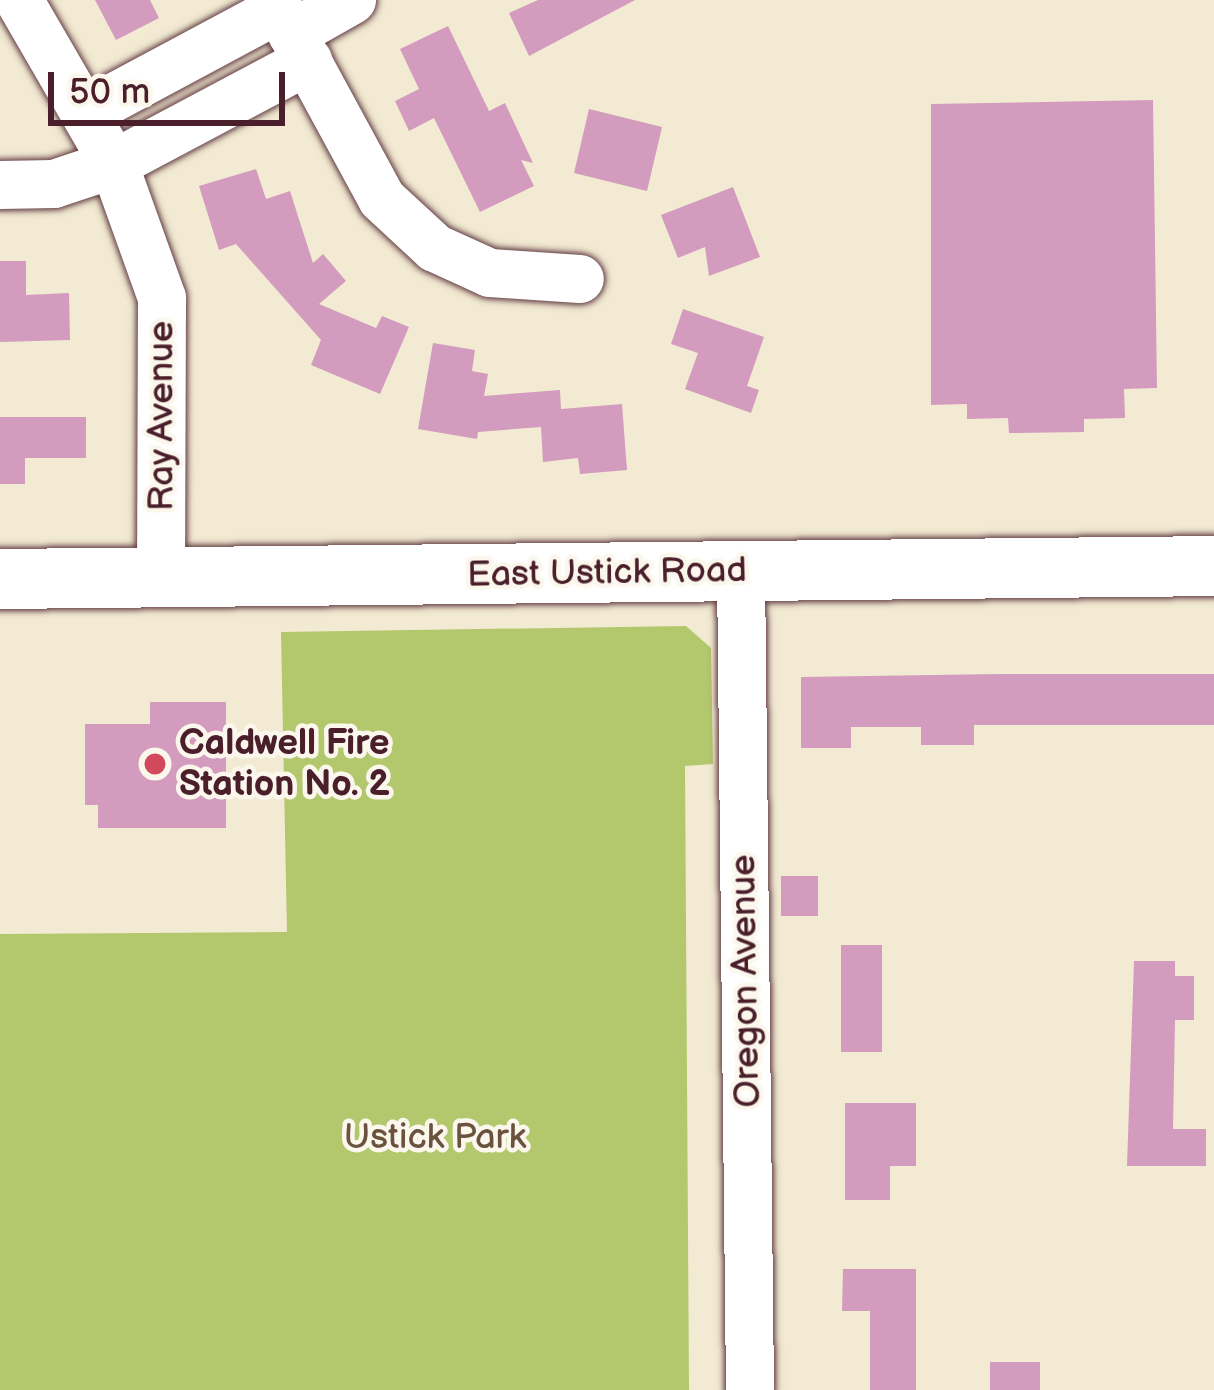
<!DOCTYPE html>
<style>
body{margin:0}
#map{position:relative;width:1214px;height:1390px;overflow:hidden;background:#f2ead2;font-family:"Balsamiq Sans",sans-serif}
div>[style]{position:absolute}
.green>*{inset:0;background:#b3c86d}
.building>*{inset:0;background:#d39bbe}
.roads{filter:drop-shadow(0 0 3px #633d44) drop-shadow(0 0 3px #633d44)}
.minor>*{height:48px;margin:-24px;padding:0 24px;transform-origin:24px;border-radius:24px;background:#fff}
.major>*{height:60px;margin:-30px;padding:0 30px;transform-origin:30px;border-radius:30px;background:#fff}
.dots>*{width:33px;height:33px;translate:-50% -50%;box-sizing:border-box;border:6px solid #fbf7ec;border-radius:50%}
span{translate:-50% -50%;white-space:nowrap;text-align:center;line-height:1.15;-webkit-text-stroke:9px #fbf7ec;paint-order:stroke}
.street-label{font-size:36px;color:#4a1f2b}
.poi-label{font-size:36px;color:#4a1f2b;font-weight:700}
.left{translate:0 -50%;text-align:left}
.park-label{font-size:36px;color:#6a523f}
.scale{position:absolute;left:48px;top:72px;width:237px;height:54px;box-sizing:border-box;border:6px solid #4a1f2b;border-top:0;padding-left:15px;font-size:36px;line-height:42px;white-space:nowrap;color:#4a1f2b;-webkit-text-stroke:9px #fbf7ec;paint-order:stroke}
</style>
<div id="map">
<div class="green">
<div style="clip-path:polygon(686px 626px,711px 648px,713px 764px,685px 766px,689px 1390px,0 1390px,0 934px,287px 932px,281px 632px)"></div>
</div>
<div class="building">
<div style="clip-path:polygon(95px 0,150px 0,159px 18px,116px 40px)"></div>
<div style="clip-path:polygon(538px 0,635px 0,529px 56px,509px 13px)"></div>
<div style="clip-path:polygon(448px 26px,489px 111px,505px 103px,533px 163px,521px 160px,534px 186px,480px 212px,434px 118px,409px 131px,395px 101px,419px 89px,400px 49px)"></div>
<div style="clip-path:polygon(1153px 100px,1157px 388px,1124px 389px,1125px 418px,1084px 419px,1084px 432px,1009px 433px,1008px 418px,967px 419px,967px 404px,931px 405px,931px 104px)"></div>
<div style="clip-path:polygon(589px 109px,662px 127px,647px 191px,574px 173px)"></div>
<div style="clip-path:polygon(256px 169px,266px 199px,290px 191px,313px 263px,323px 254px,346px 281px,319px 304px,376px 328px,382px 316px,409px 327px,380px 394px,311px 365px,321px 340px,236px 244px,219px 250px,199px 186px)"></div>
<div style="clip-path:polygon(733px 187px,760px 257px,709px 276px,705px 247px,678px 258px,661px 215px)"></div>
<div style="clip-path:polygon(0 261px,26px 261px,26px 295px,69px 293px,70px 340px,0 342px)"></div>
<div style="clip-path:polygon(683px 309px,764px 337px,747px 386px,759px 390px,751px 413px,685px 389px,698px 353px,671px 344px)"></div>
<div style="clip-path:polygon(433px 343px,475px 350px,472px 371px,488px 374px,484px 396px,560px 390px,561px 409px,622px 404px,627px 470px,580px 474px,578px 458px,543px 462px,541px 427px,478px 432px,477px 439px,418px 429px)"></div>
<div style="clip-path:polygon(0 417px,86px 417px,86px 458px,25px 458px,25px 484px,0 484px)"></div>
<div style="clip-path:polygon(1000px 674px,1214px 674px,1214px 725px,974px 725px,974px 745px,921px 745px,921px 727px,851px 727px,851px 748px,801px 748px,801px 677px)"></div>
<div style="clip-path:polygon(150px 702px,226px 702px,226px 828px,98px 828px,98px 805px,85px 805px,85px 724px,150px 724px)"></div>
<div style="clip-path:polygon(781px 876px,818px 876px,818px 916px,781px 916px)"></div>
<div style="clip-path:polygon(841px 945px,882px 945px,882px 1052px,841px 1052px)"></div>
<div style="clip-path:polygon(1134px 961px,1175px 961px,1175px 976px,1194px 976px,1194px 1020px,1175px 1020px,1173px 1129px,1206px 1129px,1206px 1166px,1127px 1166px)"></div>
<div style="clip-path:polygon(845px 1103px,916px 1103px,916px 1166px,890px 1166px,890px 1200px,845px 1200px)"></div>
<div style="clip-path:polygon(843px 1269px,916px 1269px,916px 1390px,870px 1390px,870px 1311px,842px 1311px)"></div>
<div style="clip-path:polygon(990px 1362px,1040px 1362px,1040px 1390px,990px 1390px)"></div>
</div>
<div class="roads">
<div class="minor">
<div style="left:19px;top:0;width:190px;rotate:59.9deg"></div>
<div style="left:114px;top:164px;width:142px;rotate:70.3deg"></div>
<div style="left:162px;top:298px;width:280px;rotate:90.2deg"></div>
<div style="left:274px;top:0;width:226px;rotate:61.5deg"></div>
<div style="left:382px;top:199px;width:72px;rotate:42.8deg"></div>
<div style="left:435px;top:248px;width:60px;rotate:24.4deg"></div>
<div style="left:490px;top:273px;width:90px;rotate:3.8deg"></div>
<div style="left:292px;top:34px;width:69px;rotate:-29.5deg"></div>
<div style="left:85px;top:113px;width:220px;rotate:-28.2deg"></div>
<div style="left:0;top:185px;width:54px;rotate:-1.1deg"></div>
<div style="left:54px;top:184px;width:63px;rotate:-18.4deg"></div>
<div style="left:114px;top:164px;width:220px;rotate:-28deg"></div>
<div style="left:741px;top:571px;width:819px;rotate:89.37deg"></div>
</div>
<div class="major">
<div style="left:0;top:579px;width:1214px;rotate:-0.61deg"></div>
</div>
</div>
<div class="dots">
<div style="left:155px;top:764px;background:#d1495b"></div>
</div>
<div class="street-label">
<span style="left:162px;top:416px;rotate:-90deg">Ray Avenue</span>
<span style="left:607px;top:573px;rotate:-1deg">East Ustick Road</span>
<span style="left:746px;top:981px;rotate:-91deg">Oregon Avenue</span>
</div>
<div class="poi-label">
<span class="left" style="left:179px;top:764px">Caldwell Fire<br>Station No. 2</span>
</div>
<div class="park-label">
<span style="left:435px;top:1138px">Ustick Park</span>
</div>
<div class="scale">50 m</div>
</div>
